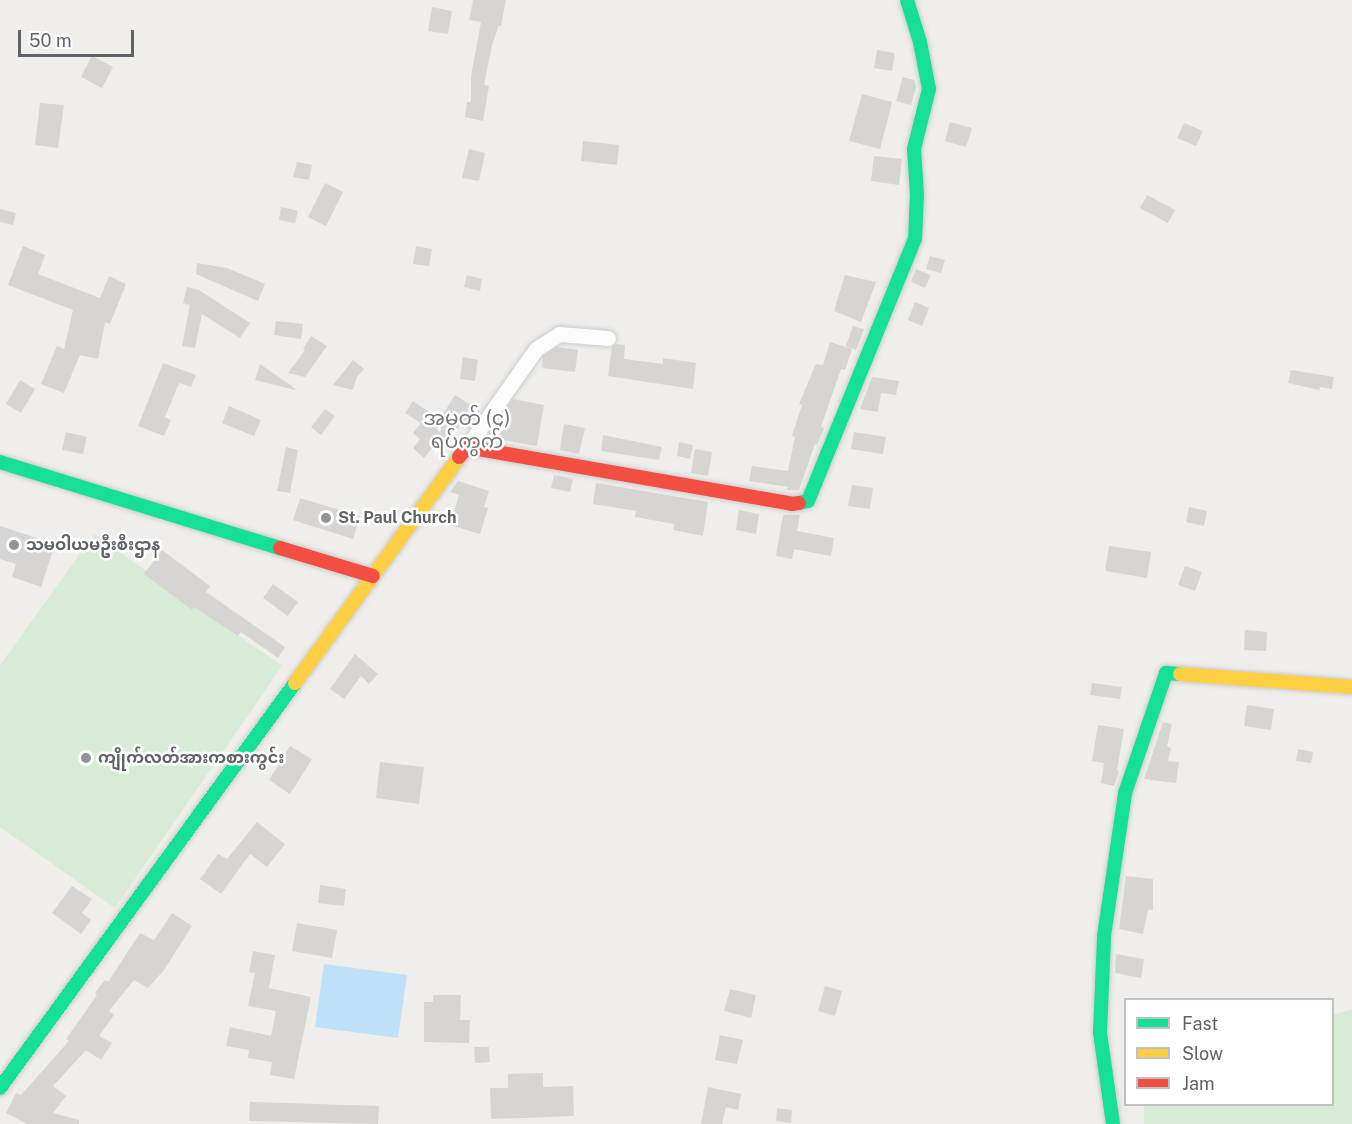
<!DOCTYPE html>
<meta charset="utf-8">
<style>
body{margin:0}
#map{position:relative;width:1352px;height:1124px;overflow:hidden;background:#efeeea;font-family:"Public Sans","Noto Sans Myanmar",sans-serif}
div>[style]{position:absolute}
.green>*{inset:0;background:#d8ebd6}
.water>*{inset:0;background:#bfe0f9}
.building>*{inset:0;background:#d6d5d3}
.roads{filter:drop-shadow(0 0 2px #cbcccc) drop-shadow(0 0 2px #cbcccc)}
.street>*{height:15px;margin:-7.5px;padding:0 7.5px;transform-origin:7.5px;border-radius:7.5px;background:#fdfcfc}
.fast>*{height:14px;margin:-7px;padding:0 7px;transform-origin:7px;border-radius:7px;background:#16e098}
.slow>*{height:14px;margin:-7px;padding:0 7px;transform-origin:7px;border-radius:7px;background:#ffcf43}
.jam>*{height:14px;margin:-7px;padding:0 7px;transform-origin:7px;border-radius:7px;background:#f24e42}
.dots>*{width:16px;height:16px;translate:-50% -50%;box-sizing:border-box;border:3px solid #fff;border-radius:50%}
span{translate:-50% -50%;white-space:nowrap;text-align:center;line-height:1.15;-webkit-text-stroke:5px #fff;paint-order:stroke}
.poi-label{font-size:16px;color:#5f6368;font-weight:700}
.left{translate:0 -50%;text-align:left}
.quarter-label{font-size:20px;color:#70757a}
.legend{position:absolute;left:1124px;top:998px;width:210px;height:108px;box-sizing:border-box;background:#fff;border:2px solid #bfc1c3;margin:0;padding:8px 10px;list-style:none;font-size:18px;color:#5f6368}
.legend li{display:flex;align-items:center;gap:12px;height:30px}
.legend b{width:30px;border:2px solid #bfc1c3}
.scale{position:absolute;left:18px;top:30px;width:116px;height:27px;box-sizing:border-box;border:3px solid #5f6368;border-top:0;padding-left:8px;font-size:18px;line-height:21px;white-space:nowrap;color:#5f6368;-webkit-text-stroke:4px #fff;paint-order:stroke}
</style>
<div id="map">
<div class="green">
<div style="clip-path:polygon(94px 534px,282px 666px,115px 908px,0 827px,0 665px)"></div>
<div style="clip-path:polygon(1352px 1009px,1352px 1124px,1144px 1124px,1144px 1105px,1332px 1104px,1333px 1015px)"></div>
</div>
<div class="water">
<div style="clip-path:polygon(324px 964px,407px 975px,398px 1038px,315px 1027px)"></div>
</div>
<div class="building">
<div style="clip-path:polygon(473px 0,506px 0,501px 26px,499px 25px,492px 45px,484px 85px,489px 86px,483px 121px,465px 117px,467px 102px,471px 102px,471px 76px,481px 22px,469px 20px)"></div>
<div style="clip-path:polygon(432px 7px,452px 11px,448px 34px,428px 31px)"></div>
<div style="clip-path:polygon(877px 50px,895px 53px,892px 71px,874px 68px)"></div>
<div style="clip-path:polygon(92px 56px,113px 67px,102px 88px,81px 77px)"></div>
<div style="clip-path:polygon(903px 77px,914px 80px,916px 87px,911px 105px,896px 101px)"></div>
<div style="clip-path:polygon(862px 94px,892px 102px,880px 149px,849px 141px)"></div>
<div style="clip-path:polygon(40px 103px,64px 105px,58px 148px,35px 145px)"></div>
<div style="clip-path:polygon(950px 122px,972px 128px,966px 147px,945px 141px)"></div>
<div style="clip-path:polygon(1184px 123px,1203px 131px,1196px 146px,1177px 138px)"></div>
<div style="clip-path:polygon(583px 141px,619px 145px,617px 165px,581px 161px)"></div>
<div style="clip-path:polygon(469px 149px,485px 153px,479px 181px,462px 178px)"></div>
<div style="clip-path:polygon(874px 156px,902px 159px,899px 185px,871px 181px)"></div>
<div style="clip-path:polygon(297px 162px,312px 165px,309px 180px,293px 177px)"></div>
<div style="clip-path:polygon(325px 183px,343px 192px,326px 226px,308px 217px)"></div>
<div style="clip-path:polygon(1147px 195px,1175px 210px,1168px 223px,1140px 208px)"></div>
<div style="clip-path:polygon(281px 207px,298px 211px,295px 223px,279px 220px)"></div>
<div style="clip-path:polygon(0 209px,16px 213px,13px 225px,0 222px)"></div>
<div style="clip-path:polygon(23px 246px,45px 255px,38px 274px,100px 298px,109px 276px,126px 284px,110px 324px,105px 322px,98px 359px,80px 355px,64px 393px,41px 384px,57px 346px,64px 349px,73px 310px,8px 285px)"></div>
<div style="clip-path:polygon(416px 246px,432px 249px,429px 266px,413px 264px)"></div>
<div style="clip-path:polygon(930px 256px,945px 260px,941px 273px,926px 269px)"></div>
<div style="clip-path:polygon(197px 263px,227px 268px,265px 284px,258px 301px,196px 274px)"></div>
<div style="clip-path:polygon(916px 269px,931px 275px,925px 288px,911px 282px)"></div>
<div style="clip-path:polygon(467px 275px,482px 279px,480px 291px,464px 287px)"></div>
<div style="clip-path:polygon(845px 275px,876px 282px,861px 322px,834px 311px)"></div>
<div style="clip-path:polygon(187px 287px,199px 290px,250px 323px,240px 338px,202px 314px,195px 348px,182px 346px,190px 305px,183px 303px)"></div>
<div style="clip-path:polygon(915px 302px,929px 308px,922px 326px,908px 320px)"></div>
<div style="clip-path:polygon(276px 321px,303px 324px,301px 339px,274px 335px)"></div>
<div style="clip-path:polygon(853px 326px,864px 329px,856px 350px,846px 346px)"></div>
<div style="clip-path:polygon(311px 336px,327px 346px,305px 377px,288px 373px,305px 350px,303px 349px)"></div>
<div style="clip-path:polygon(830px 342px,852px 349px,845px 370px,841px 369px,821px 427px,824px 428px,817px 445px,815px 444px,799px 490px,787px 490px,788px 487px,749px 481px,752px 466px,788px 471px,795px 437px,792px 436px,802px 405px,799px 404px,816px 364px,823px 365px)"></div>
<div style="clip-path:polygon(616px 344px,625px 345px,624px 359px,663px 364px,663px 358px,696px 363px,693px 389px,608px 376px,612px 347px)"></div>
<div style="clip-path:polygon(557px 347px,578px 350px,575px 372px,542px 368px,543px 356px)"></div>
<div style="clip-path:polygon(463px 357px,478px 360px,475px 381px,460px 379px)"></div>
<div style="clip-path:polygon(353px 360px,364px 369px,357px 377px,353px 390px,333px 385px)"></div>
<div style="clip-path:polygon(163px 363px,196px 375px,191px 387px,179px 383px,165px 417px,171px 420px,164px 436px,138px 426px)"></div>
<div style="clip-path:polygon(260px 364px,296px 389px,295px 390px,255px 380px)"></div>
<div style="clip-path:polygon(1291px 370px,1334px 377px,1332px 389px,1320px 387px,1319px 390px,1288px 383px)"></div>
<div style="clip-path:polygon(872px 377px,899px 381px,896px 395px,881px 393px,878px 412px,860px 409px)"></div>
<div style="clip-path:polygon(20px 380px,35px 389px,21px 413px,6px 404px)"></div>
<div style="clip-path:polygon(455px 395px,480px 411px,468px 429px,461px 424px,449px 442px,441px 437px,424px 458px,413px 448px,420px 439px,413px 433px,421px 423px,405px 413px,413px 401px,440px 419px)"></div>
<div style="clip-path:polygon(513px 399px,544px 405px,537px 446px,486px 437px,496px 422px,501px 426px,504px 411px)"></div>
<div style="clip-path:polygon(229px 406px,261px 420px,254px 436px,222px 423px)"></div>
<div style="clip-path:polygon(325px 409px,335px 416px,321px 435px,311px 427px)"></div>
<div style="clip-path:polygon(564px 424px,585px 428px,579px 454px,560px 450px)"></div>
<div style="clip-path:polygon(66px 432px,87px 437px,83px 454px,62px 450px)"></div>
<div style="clip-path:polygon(854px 432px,886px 437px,883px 454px,851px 449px)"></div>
<div style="clip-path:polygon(603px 435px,662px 447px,659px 460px,601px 451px)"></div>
<div style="clip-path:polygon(679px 442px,693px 445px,690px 459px,677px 456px)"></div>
<div style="clip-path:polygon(286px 447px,298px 450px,290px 493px,277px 491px)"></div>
<div style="clip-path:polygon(695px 449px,712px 452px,708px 476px,691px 473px)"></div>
<div style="clip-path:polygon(554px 475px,573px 479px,570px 492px,551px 488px)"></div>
<div style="clip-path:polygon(458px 481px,489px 491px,484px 507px,488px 508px,480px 534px,450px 525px,459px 495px,450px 492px)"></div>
<div style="clip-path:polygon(596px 483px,708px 502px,703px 536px,673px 530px,674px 524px,635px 517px,636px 511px,593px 504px)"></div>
<div style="clip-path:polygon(852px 485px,873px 488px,870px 509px,848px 506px)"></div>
<div style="clip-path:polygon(300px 498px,360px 516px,353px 539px,293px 520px)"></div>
<div style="clip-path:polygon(1189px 507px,1207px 511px,1204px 526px,1186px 522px)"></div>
<div style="clip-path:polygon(739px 510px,759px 514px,756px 534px,736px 530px)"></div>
<div style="clip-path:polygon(783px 515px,800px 515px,797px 531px,834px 538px,831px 556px,794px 549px,792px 559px,776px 556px)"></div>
<div style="clip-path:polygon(0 526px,55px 544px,41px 587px,12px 577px,16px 564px,0 559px)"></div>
<div style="clip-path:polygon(1109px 546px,1151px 552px,1147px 578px,1105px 571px)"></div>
<div style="clip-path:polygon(162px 550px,210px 586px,206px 592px,285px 647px,278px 658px,241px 632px,238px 636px,194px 607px,192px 610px,144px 574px)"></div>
<div style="clip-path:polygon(1185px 566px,1202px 572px,1195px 591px,1178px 585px)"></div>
<div style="clip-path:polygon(273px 584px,298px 602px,288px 616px,263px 598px)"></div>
<div style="clip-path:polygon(1245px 630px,1267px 632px,1266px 651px,1244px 650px)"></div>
<div style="clip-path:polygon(355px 654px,378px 674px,369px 684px,361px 676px,344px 699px,330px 689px)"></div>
<div style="clip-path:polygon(1092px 683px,1122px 687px,1120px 699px,1090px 695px)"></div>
<div style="clip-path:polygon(1247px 705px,1274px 709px,1271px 730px,1244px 726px)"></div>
<div style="clip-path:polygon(1163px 722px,1172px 724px,1167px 746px,1171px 748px,1168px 761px,1179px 762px,1176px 783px,1144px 779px)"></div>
<div style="clip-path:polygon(1098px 725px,1124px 729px,1117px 771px,1119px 771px,1114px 786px,1101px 783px,1104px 763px,1092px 761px)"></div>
<div style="clip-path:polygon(290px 746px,312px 759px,290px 794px,269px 780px)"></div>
<div style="clip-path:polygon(1298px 749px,1313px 752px,1311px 763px,1296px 761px)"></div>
<div style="clip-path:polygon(380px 762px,424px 767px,419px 804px,376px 798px)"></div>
<div style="clip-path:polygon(257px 822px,285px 844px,267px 867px,250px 854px,221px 894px,200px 879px,218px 854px,227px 859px)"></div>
<div style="clip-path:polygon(1126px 876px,1153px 879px,1153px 910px,1148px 910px,1143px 934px,1119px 929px)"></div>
<div style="clip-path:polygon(320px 885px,346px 889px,344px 906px,318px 903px)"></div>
<div style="clip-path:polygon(72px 886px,92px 899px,82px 913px,91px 920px,81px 934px,52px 913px)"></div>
<div style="clip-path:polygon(172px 913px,192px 926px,164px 970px,148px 988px,134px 980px,109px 1011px,114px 1015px,99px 1036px,112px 1043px,101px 1060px,86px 1050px,53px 1086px,66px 1096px,53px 1113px,79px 1120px,79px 1124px,27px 1124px,6px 1113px,16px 1093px,21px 1095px,69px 1041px,66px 1039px,97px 995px,95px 993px,105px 980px,108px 982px,140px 933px,154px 940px)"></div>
<div style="clip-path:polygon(297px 923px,337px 930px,332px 958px,292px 951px)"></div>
<div style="clip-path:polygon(253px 951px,275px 955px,269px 988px,311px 997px,294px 1079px,270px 1075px,272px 1062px,248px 1058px,249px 1050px,226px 1046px,230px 1027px,271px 1036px,276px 1011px,248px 1006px,255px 973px,249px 972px)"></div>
<div style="clip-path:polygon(1116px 954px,1144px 959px,1141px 978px,1115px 973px)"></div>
<div style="clip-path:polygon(825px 986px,842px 991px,835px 1016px,818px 1011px)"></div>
<div style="clip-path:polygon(730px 989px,756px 995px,751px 1018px,724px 1011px)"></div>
<div style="clip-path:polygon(433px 995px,461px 995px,460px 1020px,470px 1020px,469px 1043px,424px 1042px,424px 1002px,433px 1002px)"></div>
<div style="clip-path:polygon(720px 1035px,743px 1040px,737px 1064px,715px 1060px)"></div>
<div style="clip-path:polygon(474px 1047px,489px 1047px,490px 1062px,475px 1063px)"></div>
<div style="clip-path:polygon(543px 1073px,543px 1087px,573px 1086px,574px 1116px,491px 1119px,490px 1088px,508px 1088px,508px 1074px)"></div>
<div style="clip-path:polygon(708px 1087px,741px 1094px,738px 1110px,726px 1107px,722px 1124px,701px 1124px)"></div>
<div style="clip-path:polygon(250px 1102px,379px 1106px,378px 1124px,249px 1121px)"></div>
<div style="clip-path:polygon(777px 1108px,792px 1110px,791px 1123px,776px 1121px)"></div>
</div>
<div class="roads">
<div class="street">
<div style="left:467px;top:447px;width:120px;rotate:-54.9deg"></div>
<div style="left:536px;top:349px;width:27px;rotate:-33deg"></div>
<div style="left:559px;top:334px;width:49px;rotate:4.7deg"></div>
</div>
<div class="fast">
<div style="left:0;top:462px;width:293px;rotate:17.1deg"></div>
<div style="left:799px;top:503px;width:9px;rotate:-13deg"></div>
<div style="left:808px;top:501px;width:283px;rotate:-67.8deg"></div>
<div style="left:915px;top:239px;width:44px;rotate:-87.4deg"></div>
<div style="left:917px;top:195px;width:46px;rotate:-93.7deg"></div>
<div style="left:914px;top:149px;width:62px;rotate:-76deg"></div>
<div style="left:929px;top:89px;width:48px;rotate:-100.8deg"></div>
<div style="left:920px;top:42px;width:44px;rotate:-107.2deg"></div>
<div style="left:0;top:1088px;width:501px;rotate:-53.93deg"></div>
<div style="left:1113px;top:1124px;width:92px;rotate:-98.1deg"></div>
<div style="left:1100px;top:1033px;width:97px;rotate:-87.6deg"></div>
<div style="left:1104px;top:936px;width:145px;rotate:-81.6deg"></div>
<div style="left:1125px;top:793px;width:127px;rotate:-71.1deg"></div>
<div style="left:1166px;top:673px;width:14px;rotate:4deg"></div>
</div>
<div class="slow">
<div style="left:1180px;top:674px;width:172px;rotate:4.3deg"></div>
<div style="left:295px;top:683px;width:279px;rotate:-54deg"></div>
</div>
<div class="jam">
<div style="left:459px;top:457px;width:13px;rotate:-51deg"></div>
<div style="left:467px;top:447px;width:330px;rotate:9.9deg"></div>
<div style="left:792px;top:504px;width:7px;rotate:-8deg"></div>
<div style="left:280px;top:548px;width:97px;rotate:16.8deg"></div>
</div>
</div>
<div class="dots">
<div style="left:326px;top:518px;background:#919496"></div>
<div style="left:14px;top:545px;background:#919496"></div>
<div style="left:86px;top:758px;background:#919496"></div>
</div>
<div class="poi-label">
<span class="left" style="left:338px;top:518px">St. Paul Church</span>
<span class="left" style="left:26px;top:545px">သမဝါယမဦးစီးဌာန</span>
<span class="left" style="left:98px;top:758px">ကျိုက်လတ်အားကစားကွင်း</span>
</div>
<div class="quarter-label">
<span style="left:467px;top:430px">အမှတ် (၄)<br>ရပ်ကွက်</span>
</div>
<ul class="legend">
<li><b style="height:8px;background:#16e098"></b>Fast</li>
<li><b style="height:8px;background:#ffcf43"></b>Slow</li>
<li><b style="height:8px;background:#f24e42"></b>Jam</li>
</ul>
<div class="scale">50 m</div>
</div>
